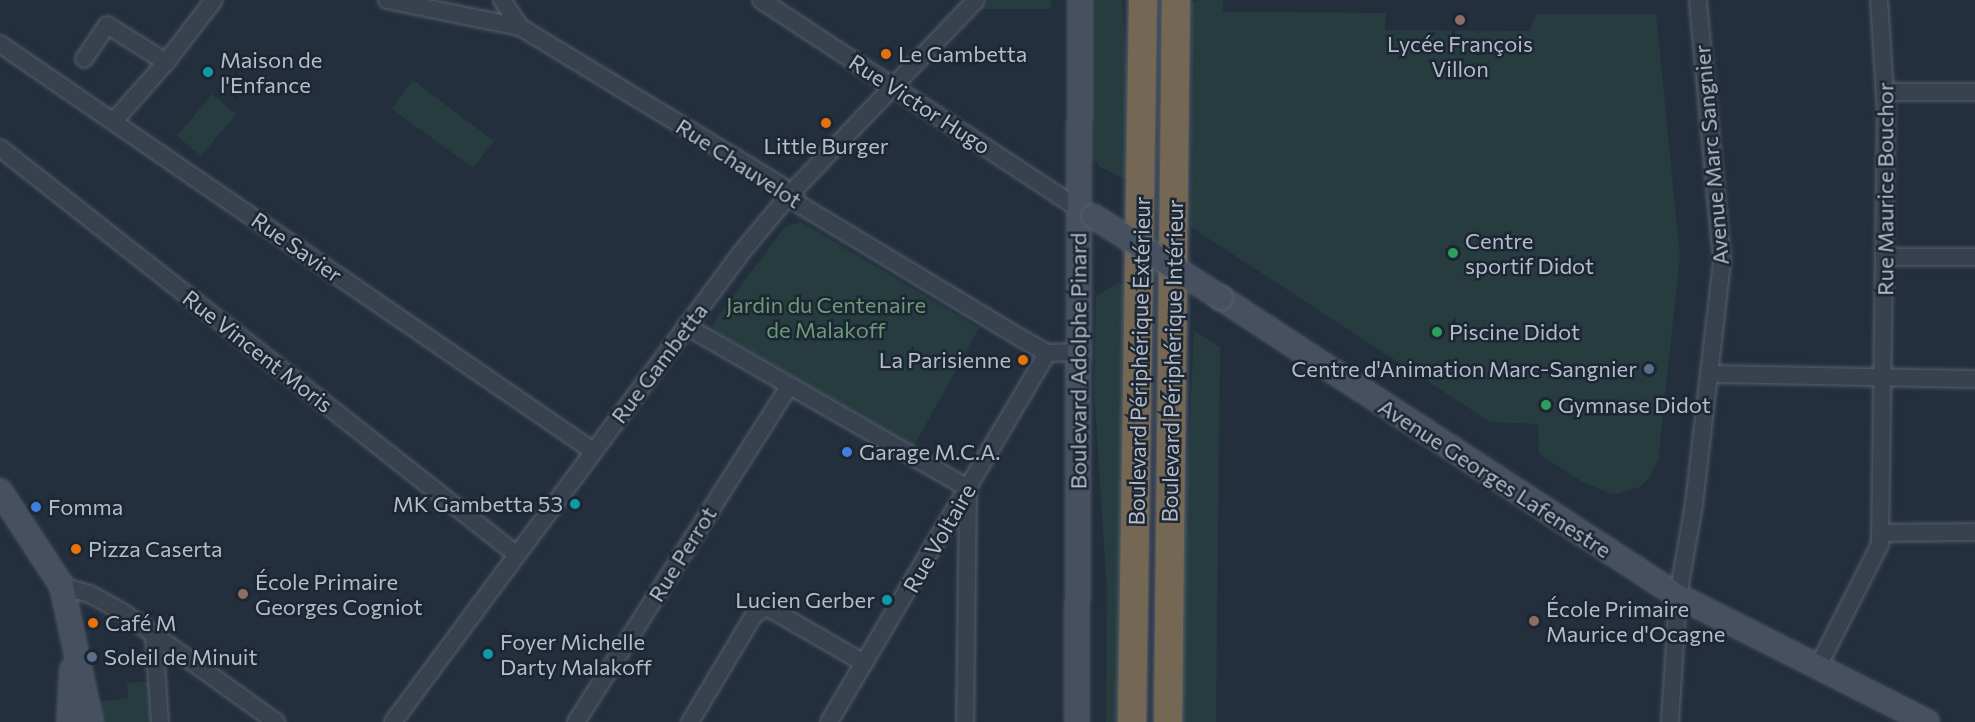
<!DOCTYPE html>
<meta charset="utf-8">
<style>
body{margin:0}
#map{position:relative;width:1975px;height:722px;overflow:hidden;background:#242f3e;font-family:Commissioner,sans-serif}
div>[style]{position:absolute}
.green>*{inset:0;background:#263c3f}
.roads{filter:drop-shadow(0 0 2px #565f6c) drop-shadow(0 0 2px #565f6c)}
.street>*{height:16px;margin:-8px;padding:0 8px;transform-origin:8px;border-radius:8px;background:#38414e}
.secondary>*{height:22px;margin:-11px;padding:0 11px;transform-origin:11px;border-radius:11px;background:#465061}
.highway>*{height:28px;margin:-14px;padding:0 14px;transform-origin:14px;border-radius:14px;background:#746855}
.bridges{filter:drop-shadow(0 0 2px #565f6c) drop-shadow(0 0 2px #565f6c)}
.secondary-bridge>*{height:22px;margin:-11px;padding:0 11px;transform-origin:11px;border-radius:11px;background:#465061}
.dots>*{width:16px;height:16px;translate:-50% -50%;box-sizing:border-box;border:3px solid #1d2633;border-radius:50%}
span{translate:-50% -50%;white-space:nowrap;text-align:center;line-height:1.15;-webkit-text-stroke:5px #1d2633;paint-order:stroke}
.poi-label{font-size:22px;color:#b4bcc9}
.left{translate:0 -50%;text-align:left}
.right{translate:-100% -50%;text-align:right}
.street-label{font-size:22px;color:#b4bcc9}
.park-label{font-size:22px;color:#6b9a76}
</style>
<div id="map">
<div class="green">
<div style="clip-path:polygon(989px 0,1051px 0,1051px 9px,980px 9px)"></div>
<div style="clip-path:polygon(1089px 0,1122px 0,1127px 76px,1127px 180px,1098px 166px,1097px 161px,1088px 161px)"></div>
<div style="clip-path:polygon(1198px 0,1223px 0,1223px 12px,1386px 13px,1385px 30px,1530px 31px,1536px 14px,1656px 14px,1680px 256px,1658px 460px,1651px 475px,1640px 487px,1613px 495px,1581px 481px,1539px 454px,1538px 424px,1490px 422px,1191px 227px,1192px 3px)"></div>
<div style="clip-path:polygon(413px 80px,494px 141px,473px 168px,392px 109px)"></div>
<div style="clip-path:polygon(212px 94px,236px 114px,201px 156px,177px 136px)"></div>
<div style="clip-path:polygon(801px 222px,979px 328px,914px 446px,714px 330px,713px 323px,786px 226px)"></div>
<div style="clip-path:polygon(1119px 282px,1123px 285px,1120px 722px,1106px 722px,1107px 592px,1094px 389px,1096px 296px)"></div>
<div style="clip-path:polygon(1194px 330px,1220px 347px,1216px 722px,1181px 722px,1179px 654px)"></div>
<div style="clip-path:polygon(152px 681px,155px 722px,100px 722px,97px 702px,128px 698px,127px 683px)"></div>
</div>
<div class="roads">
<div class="street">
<div style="left:387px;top:0;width:136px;rotate:11.5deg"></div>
<div style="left:520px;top:27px;width:304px;rotate:31.3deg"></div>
<div style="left:780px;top:185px;width:30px;rotate:44deg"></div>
<div style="left:802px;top:206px;width:262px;rotate:31.1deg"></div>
<div style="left:1026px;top:341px;width:24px;rotate:30deg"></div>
<div style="left:1047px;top:353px;width:32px;rotate:-2deg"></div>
<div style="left:502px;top:0;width:32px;rotate:56deg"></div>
<div style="left:761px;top:0;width:381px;rotate:33.3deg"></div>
<div style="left:0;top:44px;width:719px;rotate:34.46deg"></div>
<div style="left:84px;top:59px;width:41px;rotate:-55.9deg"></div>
<div style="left:107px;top:25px;width:70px;rotate:32.1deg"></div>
<div style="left:1886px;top:92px;width:89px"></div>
<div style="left:114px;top:121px;width:79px;rotate:-48.6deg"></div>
<div style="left:166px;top:62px;width:78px;rotate:-52.3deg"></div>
<div style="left:0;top:148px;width:657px;rotate:38.2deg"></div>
<div style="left:1885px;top:257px;width:90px"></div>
<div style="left:686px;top:326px;width:325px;rotate:29.9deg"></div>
<div style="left:968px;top:488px;width:234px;rotate:90.7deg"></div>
<div style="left:1709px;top:374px;width:266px;rotate:1.1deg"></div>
<div style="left:1881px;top:533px;width:94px;rotate:-0.6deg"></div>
<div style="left:62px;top:586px;width:29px;rotate:16deg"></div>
<div style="left:90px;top:594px;width:35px;rotate:29deg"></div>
<div style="left:121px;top:611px;width:191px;rotate:35.6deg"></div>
<div style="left:154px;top:635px;width:87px;rotate:86.1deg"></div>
<div style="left:1818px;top:667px;width:138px;rotate:-63.2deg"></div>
<div style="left:1880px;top:544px;width:431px;rotate:-89.2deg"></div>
<div style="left:1886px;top:113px;width:113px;rotate:-93.5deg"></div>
<div style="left:393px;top:722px;width:584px;rotate:-53.42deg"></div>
<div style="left:741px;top:253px;width:78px;rotate:-50.2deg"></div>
<div style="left:791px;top:193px;width:267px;rotate:-46.2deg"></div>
<div style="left:576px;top:722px;width:398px;rotate:-57.6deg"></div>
<div style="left:690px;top:722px;width:125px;rotate:-59.1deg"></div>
<div style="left:754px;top:615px;width:15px;rotate:-32deg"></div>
<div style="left:767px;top:607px;width:112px;rotate:30deg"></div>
<div style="left:829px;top:722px;width:429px;rotate:-59.4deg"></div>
<div style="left:1670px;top:722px;width:126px;rotate:-86.4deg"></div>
<div style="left:1678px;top:596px;width:93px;rotate:-80.1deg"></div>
<div style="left:1694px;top:504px;width:245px;rotate:-83.4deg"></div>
<div style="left:1722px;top:261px;width:262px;rotate:-95.3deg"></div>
</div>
<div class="secondary">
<div style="left:1221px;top:298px;width:546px;rotate:33.11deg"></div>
<div style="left:1678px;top:596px;width:279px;rotate:26.8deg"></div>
<div style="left:0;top:491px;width:113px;rotate:56.9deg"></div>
<div style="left:62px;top:586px;width:139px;rotate:78deg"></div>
<div style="left:69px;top:722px;width:53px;rotate:-86.8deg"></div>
<div style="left:1077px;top:722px;width:722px;rotate:-89.76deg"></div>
</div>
<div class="highway">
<div style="left:1132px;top:722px;width:722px;rotate:-89.13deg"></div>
<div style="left:1168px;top:722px;width:722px;rotate:-89.37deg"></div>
</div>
</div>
<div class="bridges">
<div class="secondary-bridge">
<div style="left:1093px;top:216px;width:152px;rotate:32.6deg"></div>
</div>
</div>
<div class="dots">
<div style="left:1460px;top:20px;background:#8d6e63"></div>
<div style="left:886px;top:54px;background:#e8710a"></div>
<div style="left:208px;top:72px;background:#0f9aa8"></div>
<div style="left:826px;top:123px;background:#e8710a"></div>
<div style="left:1453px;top:253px;background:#2e9e5b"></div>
<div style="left:1437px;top:332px;background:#2e9e5b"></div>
<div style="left:1023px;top:360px;background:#e8710a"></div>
<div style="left:1649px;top:369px;background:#5c6f8a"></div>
<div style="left:1546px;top:405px;background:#2e9e5b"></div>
<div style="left:847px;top:452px;background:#3f7fe0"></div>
<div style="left:575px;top:504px;background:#0f9aa8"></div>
<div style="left:36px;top:507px;background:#3f7fe0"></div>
<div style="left:76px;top:549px;background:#e8710a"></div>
<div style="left:243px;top:594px;background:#8d6e63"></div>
<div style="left:887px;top:600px;background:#0f9aa8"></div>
<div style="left:1534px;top:621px;background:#8d6e63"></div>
<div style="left:93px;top:623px;background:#e8710a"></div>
<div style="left:488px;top:654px;background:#0f9aa8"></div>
<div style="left:92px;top:657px;background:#5c6f8a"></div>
</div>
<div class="poi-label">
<span style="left:1460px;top:56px">Lycée François<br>Villon</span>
<span class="left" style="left:898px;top:54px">Le Gambetta</span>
<span class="left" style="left:220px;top:72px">Maison de<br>l'Enfance</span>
<span style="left:826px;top:146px">Little Burger</span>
<span class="left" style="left:1465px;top:253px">Centre<br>sportif Didot</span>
<span class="left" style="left:1449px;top:332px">Piscine Didot</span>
<span class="right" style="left:1011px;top:360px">La Parisienne</span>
<span class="right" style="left:1637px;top:369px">Centre d'Animation Marc-Sangnier</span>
<span class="left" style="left:1558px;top:405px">Gymnase Didot</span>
<span class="left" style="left:859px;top:452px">Garage M.C.A.</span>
<span class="right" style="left:563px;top:504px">MK Gambetta 53</span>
<span class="left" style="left:48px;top:507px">Fomma</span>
<span class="left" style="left:88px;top:549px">Pizza Caserta</span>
<span class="left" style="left:255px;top:594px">École Primaire<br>Georges Cogniot</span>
<span class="right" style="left:875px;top:600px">Lucien Gerber</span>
<span class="left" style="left:1546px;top:621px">École Primaire<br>Maurice d'Ocagne</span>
<span class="left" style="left:105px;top:623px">Café M</span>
<span class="left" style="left:500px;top:654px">Foyer Michelle<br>Darty Malakoff</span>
<span class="left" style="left:104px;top:657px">Soleil de Minuit</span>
</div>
<div class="street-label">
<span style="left:920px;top:104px;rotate:33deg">Rue Victor Hugo</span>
<span style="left:1711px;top:155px;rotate:-95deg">Avenue Marc Sangnier</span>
<span style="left:739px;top:163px;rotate:33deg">Rue Chauvelot</span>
<span style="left:1885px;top:189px;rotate:-90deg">Rue Maurice Bouchor</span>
<span style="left:297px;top:247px;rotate:35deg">Rue Savier</span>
<span style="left:258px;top:351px;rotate:38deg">Rue Vincent Moris</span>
<span style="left:1078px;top:361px;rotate:-90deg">Boulevard Adolphe Pinard</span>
<span style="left:1139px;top:361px;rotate:-89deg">Boulevard Périphérique Extérieur</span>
<span style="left:1172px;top:361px;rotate:-89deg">Boulevard Périphérique Intérieur</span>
<span style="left:659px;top:363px;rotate:-53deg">Rue Gambetta</span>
<span style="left:1495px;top:478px;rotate:33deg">Avenue Georges Lafenestre</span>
<span style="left:939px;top:538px;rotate:-60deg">Rue Voltaire</span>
<span style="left:682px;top:554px;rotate:-58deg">Rue Perrot</span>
</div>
<div class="park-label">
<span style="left:826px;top:317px">Jardin du Centenaire<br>de Malakoff</span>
</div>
</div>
